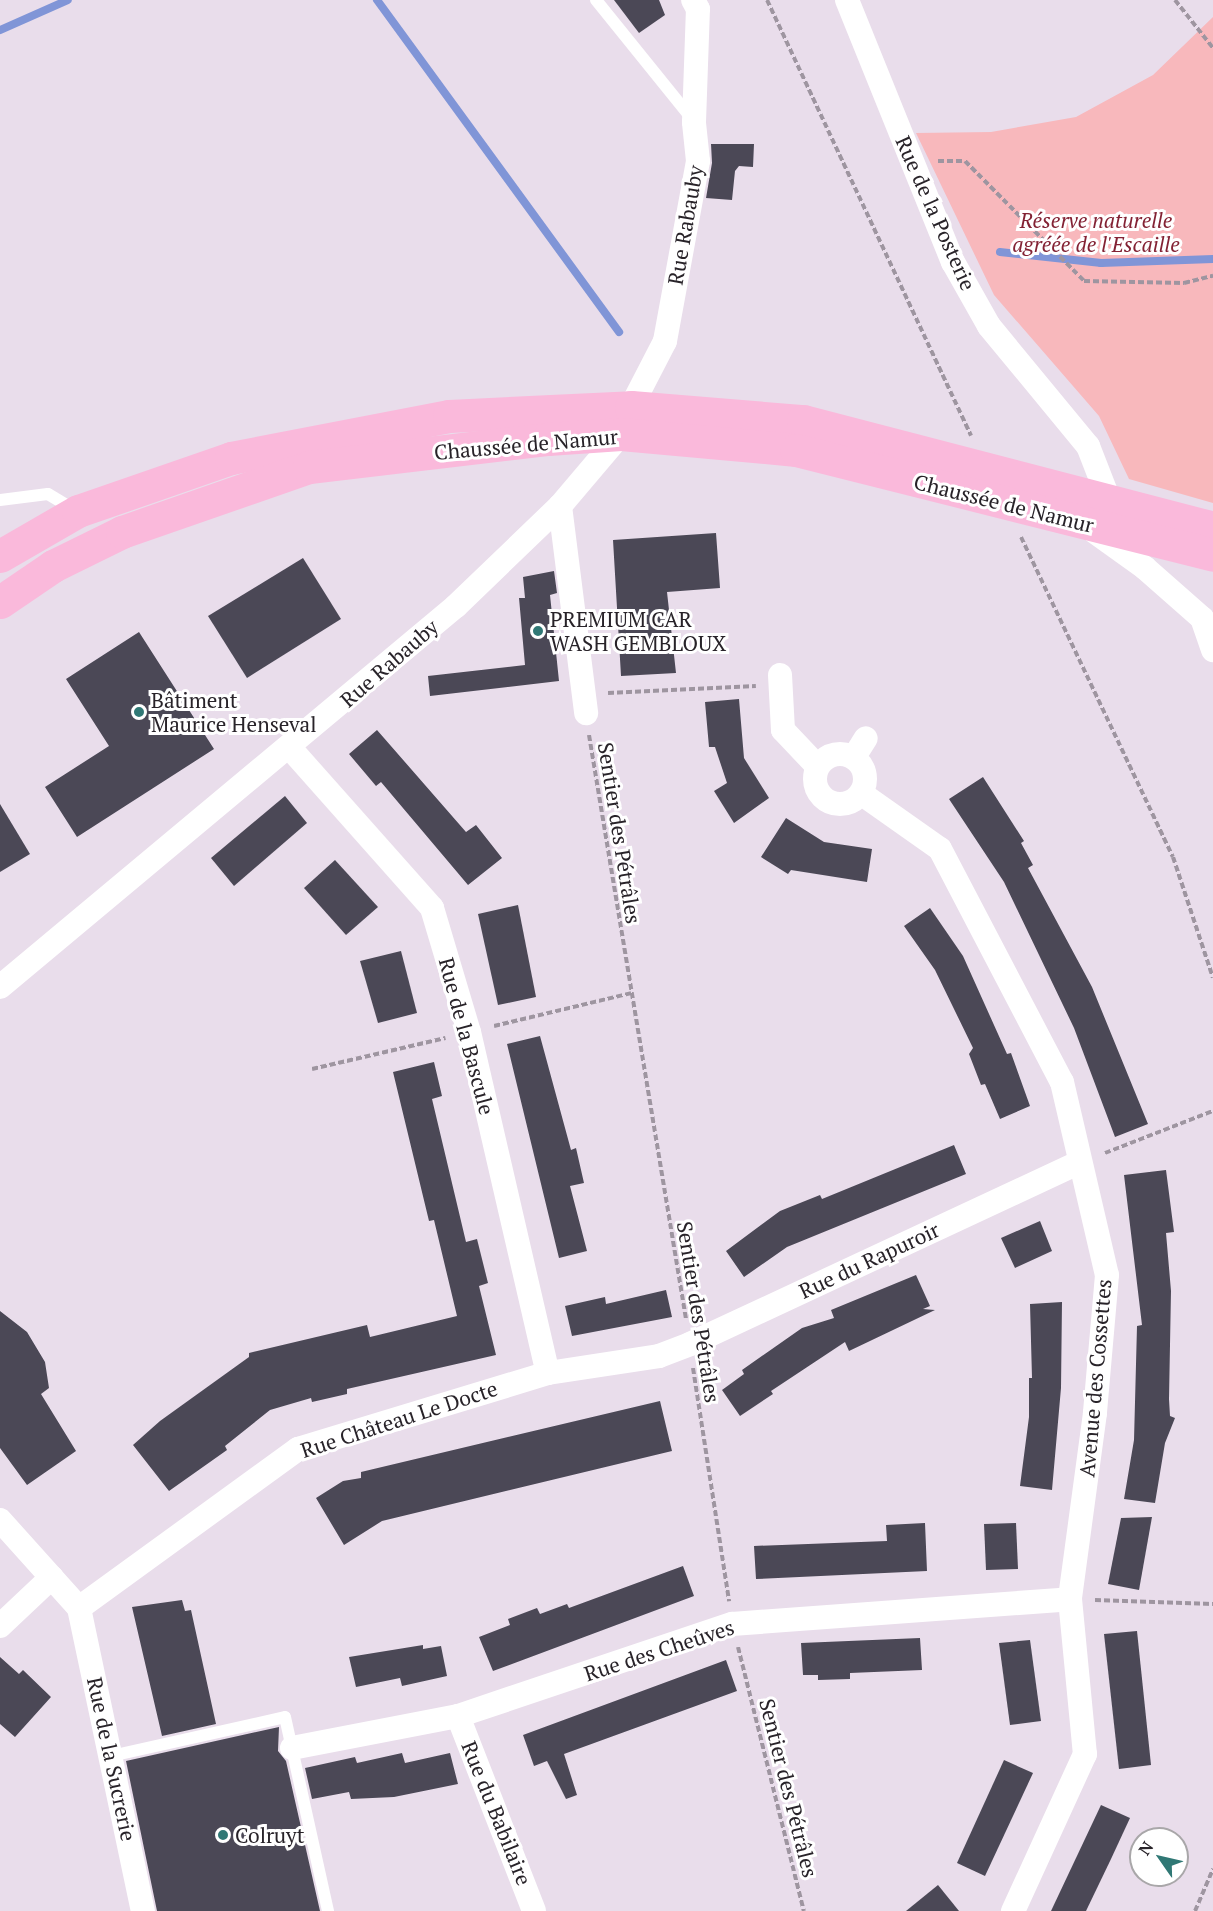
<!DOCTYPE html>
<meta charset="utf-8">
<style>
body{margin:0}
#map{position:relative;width:1213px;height:1911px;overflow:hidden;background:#e9ddeb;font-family:"PT Serif",serif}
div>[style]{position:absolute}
.green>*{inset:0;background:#f8b8bc}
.stream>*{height:8px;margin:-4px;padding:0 4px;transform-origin:4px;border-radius:4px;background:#8095d7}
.building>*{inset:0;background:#4b4856}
.path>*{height:4px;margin-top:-2px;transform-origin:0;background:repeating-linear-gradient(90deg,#9e95a0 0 6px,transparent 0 9px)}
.lane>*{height:12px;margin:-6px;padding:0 6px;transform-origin:6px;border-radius:6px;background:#fff}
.street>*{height:24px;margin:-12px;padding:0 12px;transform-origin:12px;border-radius:12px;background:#fff}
.street>.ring{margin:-12px;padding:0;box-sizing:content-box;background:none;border:24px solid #fff;border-radius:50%}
.primary>*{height:33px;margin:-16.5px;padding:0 16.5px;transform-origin:16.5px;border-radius:16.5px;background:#fab9db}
.dots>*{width:16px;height:16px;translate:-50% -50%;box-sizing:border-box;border:3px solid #fff;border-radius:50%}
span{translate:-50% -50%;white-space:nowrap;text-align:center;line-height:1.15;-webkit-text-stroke:6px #fff;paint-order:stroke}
.street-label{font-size:21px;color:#282329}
.park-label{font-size:21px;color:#832234;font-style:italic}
.poi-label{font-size:21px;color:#282329}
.left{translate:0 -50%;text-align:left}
.north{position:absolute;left:1129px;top:1827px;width:60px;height:60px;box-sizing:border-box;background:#fff;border:2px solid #a9a7a9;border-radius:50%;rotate:304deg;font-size:16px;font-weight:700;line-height:24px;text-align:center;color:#282329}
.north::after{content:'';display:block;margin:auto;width:21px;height:27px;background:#307875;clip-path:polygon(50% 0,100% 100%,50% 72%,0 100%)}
</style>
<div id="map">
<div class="green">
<div style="clip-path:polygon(1213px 17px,1213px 503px,1129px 479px,1099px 416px,994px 295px,916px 133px,991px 132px,1076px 117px,1153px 75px)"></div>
</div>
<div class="stream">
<div style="left:377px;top:0;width:411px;rotate:53.9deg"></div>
<div style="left:0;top:30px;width:74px;rotate:-23.8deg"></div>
<div style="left:1000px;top:252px;width:102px;rotate:6.2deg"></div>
<div style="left:1101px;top:263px;width:112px;rotate:-2deg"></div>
</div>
<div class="building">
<div style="clip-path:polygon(614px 0,659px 0,665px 15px,639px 33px)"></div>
<div style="clip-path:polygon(711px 144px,754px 144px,753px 167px,739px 166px,735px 171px,732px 200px,706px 198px,712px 163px)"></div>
<div style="clip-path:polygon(716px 533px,720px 588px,667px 592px,676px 673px,621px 676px,613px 540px)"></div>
<div style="clip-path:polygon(303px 558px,341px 619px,247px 678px,208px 616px)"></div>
<div style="clip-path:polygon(554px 571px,557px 593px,550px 595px,559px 681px,430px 696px,428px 676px,525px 665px,519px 598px,525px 598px,523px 577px)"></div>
<div style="clip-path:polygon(139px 632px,214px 749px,77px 837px,45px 787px,109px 746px,66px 679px)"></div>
<div style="clip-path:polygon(739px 699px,744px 758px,769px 798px,734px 823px,714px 791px,727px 783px,715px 747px,709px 747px,705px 702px)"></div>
<div style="clip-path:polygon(377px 730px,466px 832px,476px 825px,502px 858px,468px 885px,381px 782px,376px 786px,349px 754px)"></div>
<div style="clip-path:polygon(983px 777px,1024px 841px,1021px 843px,1033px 865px,1028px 868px,1092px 987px,1148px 1124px,1115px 1137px,1074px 1028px,1004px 882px,949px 799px)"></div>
<div style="clip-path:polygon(285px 796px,307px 823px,234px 886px,211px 858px)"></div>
<div style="clip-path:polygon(0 804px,30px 854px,0 872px)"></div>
<div style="clip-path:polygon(786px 818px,824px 842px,872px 849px,867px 882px,791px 870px,788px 874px,761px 857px)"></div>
<div style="clip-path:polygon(335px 860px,378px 907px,346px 935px,304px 888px)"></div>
<div style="clip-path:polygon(518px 905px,536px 997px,498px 1005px,478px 914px)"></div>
<div style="clip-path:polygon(930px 908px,963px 956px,1007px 1054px,1011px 1053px,1030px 1106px,1000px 1119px,985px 1084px,981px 1085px,969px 1054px,973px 1048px,935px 970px,904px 926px)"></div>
<div style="clip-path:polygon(401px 951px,417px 1013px,378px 1023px,360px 961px)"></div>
<div style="clip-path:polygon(540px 1036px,571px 1150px,576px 1148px,584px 1183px,570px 1186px,587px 1251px,559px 1258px,507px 1044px)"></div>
<div style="clip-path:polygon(434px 1062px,442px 1096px,432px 1099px,466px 1242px,477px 1239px,488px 1283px,479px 1286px,496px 1355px,347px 1389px,347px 1394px,312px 1402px,311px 1398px,270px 1410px,225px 1446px,227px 1450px,169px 1491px,133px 1445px,160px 1421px,249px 1357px,249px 1353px,367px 1325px,370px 1337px,457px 1316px,434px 1220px,429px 1221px,393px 1072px)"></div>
<div style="clip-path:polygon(954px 1145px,966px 1174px,787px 1247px,744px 1277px,726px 1251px,780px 1211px,820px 1195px,822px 1199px)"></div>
<div style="clip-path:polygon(1166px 1170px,1174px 1232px,1166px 1233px,1171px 1291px,1169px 1399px,1170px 1416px,1175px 1418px,1165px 1443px,1155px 1503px,1124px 1499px,1134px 1440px,1137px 1326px,1142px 1325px,1124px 1175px)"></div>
<div style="clip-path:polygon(1040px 1221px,1052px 1251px,1015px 1268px,1001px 1238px)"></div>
<div style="clip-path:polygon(916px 1275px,930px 1306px,923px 1309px,935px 1310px,849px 1351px,845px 1342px,771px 1391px,773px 1394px,740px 1416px,722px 1390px,744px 1374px,742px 1370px,802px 1328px,834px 1318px,831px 1310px)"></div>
<div style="clip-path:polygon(666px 1290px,672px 1317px,572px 1336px,565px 1306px,605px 1297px,606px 1304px)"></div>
<div style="clip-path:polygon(1062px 1302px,1061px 1388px,1052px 1490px,1020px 1486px,1029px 1417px,1029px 1378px,1032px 1378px,1030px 1304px)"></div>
<div style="clip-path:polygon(0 1311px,27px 1332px,45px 1362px,49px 1388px,41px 1394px,76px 1451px,27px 1485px,0 1448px)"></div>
<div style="clip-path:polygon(660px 1401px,672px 1451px,382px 1521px,344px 1545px,316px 1498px,343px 1481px,361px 1478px,361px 1472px)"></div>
<div style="clip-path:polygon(1152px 1517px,1139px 1590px,1108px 1584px,1121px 1518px)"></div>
<div style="clip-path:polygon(925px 1523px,927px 1571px,756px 1579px,754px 1546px,887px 1541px,886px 1525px)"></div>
<div style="clip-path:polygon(1016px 1523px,1018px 1569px,986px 1570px,984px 1524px)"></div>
<div style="clip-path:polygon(683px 1566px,694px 1596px,493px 1671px,479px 1637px,510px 1625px,508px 1619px,537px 1608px,540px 1614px,567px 1604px,569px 1608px)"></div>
<div style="clip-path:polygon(182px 1600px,185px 1611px,191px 1610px,216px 1724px,162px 1736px,132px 1607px)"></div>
<div style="clip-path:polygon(1137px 1631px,1151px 1765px,1119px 1769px,1104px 1634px)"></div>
<div style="clip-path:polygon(920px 1638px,922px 1670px,850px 1673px,850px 1679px,818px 1680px,818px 1675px,803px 1675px,801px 1643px)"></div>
<div style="clip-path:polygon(1030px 1640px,1041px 1721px,1010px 1725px,999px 1643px)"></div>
<div style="clip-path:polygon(423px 1645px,423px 1649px,441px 1646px,447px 1676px,402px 1686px,400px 1678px,356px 1687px,349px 1657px)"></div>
<div style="clip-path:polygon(0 1657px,19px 1674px,23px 1670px,51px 1697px,15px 1737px,0 1724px)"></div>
<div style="clip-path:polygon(726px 1660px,737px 1691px,564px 1754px,577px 1795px,566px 1799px,547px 1761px,534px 1766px,523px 1735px)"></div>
<div style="clip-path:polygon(279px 1727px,278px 1751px,286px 1761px,320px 1911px,157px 1911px,126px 1761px)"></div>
<div style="clip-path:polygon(402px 1753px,405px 1763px,450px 1753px,458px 1784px,394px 1797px,351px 1799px,349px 1792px,312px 1799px,305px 1768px,355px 1757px,357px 1763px)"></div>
<div style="clip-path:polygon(1004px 1760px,1033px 1773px,985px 1876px,957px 1863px)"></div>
<div style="clip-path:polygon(1101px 1805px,1130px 1818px,1111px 1859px,1086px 1911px,1051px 1911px)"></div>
<div style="clip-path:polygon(938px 1885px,959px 1911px,906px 1911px)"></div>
</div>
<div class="path">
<div style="left:767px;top:0;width:481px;rotate:64.9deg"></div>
<div style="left:1175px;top:0;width:61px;rotate:51.6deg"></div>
<div style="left:938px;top:161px;width:27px"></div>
<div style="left:965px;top:161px;width:169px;rotate:45.2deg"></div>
<div style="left:1084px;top:281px;width:100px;rotate:1.1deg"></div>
<div style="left:1184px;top:283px;width:30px;rotate:-14deg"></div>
<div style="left:1021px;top:537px;width:354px;rotate:64.6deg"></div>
<div style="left:1173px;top:857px;width:127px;rotate:71.7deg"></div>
<div style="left:608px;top:693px;width:148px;rotate:-2.7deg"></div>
<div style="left:589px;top:735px;width:592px;rotate:80.57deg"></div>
<div style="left:494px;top:1026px;width:141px;rotate:-13.5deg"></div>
<div style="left:312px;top:1069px;width:137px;rotate:-13.1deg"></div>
<div style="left:1105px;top:1153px;width:116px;rotate:-21.3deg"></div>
<div style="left:693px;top:1368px;width:236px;rotate:81.2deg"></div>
<div style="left:1095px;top:1600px;width:118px;rotate:1.9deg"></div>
<div style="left:738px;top:1647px;width:272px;rotate:76deg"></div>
<div style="left:1195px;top:1911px;width:46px;rotate:-66.8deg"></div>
</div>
<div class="lane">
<div style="left:596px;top:0;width:154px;rotate:51.1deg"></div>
<div style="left:0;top:500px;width:48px;rotate:-7.1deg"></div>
<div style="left:48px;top:494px;width:31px;rotate:31deg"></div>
<div style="left:111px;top:1756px;width:178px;rotate:-12.6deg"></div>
<div style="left:285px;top:1717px;width:199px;rotate:77.5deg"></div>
</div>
<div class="street">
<div style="left:847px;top:0;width:283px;rotate:68deg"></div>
<div style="left:953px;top:262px;width:73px;rotate:60.6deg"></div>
<div style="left:989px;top:326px;width:156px;rotate:50.5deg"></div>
<div style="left:1088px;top:446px;width:58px;rotate:68.7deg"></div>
<div style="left:631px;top:407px;width:74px;rotate:-62.7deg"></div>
<div style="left:665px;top:341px;width:183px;rotate:-79.6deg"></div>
<div style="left:698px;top:161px;width:39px;rotate:-96deg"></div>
<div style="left:694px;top:122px;width:113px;rotate:-88deg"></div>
<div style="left:698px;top:9px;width:10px;rotate:-119deg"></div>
<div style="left:560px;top:506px;width:209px;rotate:82.8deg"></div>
<div style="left:1088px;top:527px;width:70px;rotate:35.7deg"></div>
<div style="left:1145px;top:568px;width:76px;rotate:41.3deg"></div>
<div style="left:1202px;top:618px;width:34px;rotate:71deg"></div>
<div style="left:780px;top:675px;width:55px;rotate:86.9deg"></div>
<div style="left:783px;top:730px;width:50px;rotate:46.6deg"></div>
<div style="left:290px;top:748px;width:214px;rotate:48.4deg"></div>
<div style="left:432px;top:908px;width:129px;rotate:73.4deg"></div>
<div style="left:469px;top:1032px;width:350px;rotate:77deg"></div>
<div class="ring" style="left:815px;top:754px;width:26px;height:26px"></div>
<div style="left:854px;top:757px;width:22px;rotate:-58deg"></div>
<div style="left:862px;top:794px;width:95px;rotate:35.2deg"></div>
<div style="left:940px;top:849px;width:263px;rotate:62.4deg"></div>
<div style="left:1062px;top:1082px;width:198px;rotate:76.9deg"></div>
<div style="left:1107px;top:1275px;width:139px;rotate:95deg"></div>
<div style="left:1095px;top:1413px;width:188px;rotate:97.7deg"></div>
<div style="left:1070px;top:1599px;width:156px;rotate:84.5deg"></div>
<div style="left:1085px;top:1754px;width:173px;rotate:114.6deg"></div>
<div style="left:0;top:987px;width:594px;rotate:-39.88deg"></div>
<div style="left:456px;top:606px;width:144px;rotate:-43.9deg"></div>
<div style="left:560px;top:506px;width:94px;rotate:-49.7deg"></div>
<div style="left:0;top:1520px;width:118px;rotate:48.1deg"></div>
<div style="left:79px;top:1608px;width:310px;rotate:78.1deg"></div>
<div style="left:79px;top:1608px;width:271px;rotate:-36deg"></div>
<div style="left:298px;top:1449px;width:261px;rotate:-16.9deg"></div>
<div style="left:548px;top:1373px;width:112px;rotate:-8.7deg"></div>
<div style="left:659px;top:1356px;width:33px;rotate:-21deg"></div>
<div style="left:690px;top:1344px;width:429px;rotate:-25deg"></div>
<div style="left:0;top:1626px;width:71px;rotate:-43.3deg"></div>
<div style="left:458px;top:1716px;width:209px;rotate:68.7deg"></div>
<div style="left:292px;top:1748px;width:169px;rotate:-10.9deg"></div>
<div style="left:458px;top:1716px;width:289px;rotate:-18.6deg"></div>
<div style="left:732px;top:1624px;width:339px;rotate:-4.2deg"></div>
</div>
<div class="primary">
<div style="left:0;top:556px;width:90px;rotate:-30deg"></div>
<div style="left:78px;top:511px;width:162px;rotate:-19.1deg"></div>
<div style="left:231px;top:458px;width:222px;rotate:-10.9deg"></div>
<div style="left:449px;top:416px;width:182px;rotate:-2.8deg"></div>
<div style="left:631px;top:407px;width:173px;rotate:4.7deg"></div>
<div style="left:803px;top:421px;width:424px;rotate:14.6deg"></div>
<div style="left:0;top:602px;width:64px;rotate:-34.2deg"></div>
<div style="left:53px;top:566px;width:77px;rotate:-26.2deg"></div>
<div style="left:122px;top:532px;width:198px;rotate:-19.2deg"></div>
<div style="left:309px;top:467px;width:241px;rotate:-6.7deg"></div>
<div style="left:548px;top:439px;width:73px;rotate:-3.9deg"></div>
<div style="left:621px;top:434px;width:176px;rotate:5.2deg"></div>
<div style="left:796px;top:450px;width:430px;rotate:14.1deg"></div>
</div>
<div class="dots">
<div style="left:538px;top:631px;background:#307875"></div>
<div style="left:139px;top:712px;background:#307875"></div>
<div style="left:223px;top:1835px;background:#307875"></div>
</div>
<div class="street-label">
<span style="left:936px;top:213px;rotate:66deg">Rue de la Posterie</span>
<span style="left:685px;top:225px;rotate:-80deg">Rue Rabauby</span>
<span style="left:526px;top:444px;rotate:-5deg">Chaussée de Namur</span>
<span style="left:1004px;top:503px;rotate:14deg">Chaussée de Namur</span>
<span style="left:389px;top:663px;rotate:-41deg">Rue Rabauby</span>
<span style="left:620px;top:833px;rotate:81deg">Sentier des Pétrâles</span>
<span style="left:467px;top:1036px;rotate:75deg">Rue de la Bascule</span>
<span style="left:869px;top:1260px;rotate:-25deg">Rue du Rapuroir</span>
<span style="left:699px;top:1312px;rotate:81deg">Sentier des Pétrâles</span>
<span style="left:1095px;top:1378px;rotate:-85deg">Avenue des Cossettes</span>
<span style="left:399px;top:1419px;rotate:-18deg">Rue Château Le Docte</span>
<span style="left:659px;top:1650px;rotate:-18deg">Rue des Cheûves</span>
<span style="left:112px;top:1759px;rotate:78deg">Rue de la Sucrerie</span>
<span style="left:789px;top:1788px;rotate:76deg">Sentier des Pétrâles</span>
<span style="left:497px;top:1813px;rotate:68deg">Rue du Babilaire</span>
</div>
<div class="park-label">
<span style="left:1096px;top:232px">Réserve naturelle<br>agréée de l'Escaille</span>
</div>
<div class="poi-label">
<span class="left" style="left:550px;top:631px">PREMIUM CAR<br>WASH GEMBLOUX</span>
<span class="left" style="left:151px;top:712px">Bâtiment<br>Maurice Henseval</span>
<span class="left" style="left:235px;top:1835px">Colruyt</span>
</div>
<div class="north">N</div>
</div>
